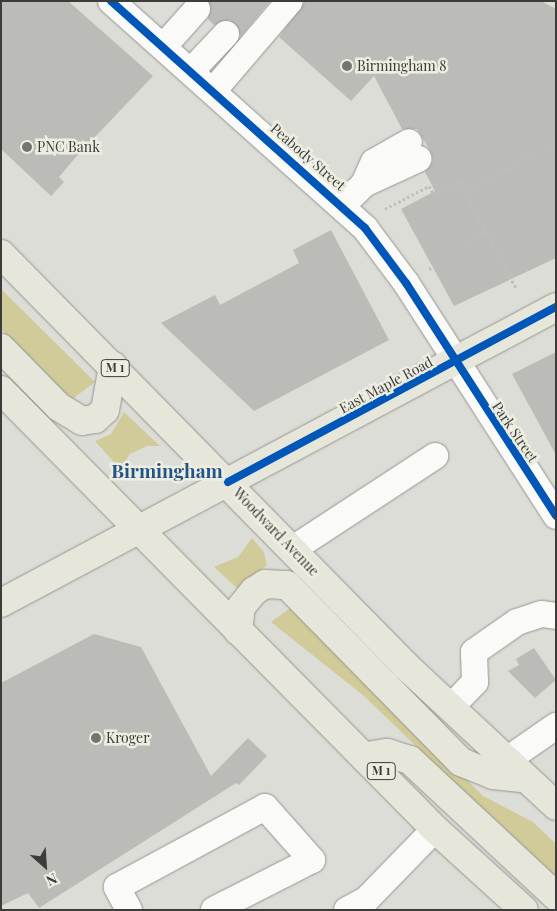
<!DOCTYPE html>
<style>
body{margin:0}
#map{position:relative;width:557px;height:911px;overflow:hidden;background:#ddddd8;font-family:"Playfair Display",serif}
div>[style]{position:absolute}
.green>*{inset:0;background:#d1cb99}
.building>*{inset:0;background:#bbbbb7}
.path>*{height:3px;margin-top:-1.5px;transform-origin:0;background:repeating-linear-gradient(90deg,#bebebc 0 2.5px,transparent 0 5px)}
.roads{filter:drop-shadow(0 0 1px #979692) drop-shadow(0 0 1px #979692)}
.minor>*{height:26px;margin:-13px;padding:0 13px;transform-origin:13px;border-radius:13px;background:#fafaf9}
.major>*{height:28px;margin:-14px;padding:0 14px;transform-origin:14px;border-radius:14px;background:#e6e6da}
.cycleway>*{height:8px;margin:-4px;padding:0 4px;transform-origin:4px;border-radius:4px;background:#0057b8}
.dots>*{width:14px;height:14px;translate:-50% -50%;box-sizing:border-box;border:2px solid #eeede2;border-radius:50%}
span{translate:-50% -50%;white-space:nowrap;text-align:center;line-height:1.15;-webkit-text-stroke:5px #eeede2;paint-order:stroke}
.shield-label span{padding:1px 4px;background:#eeede2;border:1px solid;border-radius:4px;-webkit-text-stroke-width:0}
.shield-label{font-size:12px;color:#3c3c38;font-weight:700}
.poi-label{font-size:14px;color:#3c3c38}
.left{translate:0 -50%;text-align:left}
.street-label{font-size:14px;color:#3c3c38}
.district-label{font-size:19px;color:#225487;font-weight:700}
.frame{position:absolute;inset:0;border:2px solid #3c3c38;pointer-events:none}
.north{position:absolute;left:20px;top:841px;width:50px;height:50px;-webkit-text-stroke:4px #eeede2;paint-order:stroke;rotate:154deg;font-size:14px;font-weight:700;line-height:20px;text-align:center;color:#3c3c38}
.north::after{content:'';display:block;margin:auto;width:18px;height:22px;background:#3c3c38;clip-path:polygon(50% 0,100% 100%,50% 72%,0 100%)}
</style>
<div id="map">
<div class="green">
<div style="clip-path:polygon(1px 289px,95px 382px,71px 400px,1px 329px)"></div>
<div style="clip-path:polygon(124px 412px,160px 446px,147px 446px,130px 454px,120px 469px,95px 441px,111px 434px)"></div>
<div style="clip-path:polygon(252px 538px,264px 552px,267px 565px,239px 590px,214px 567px,238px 557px)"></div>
<div style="clip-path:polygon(296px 604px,483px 796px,533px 822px,556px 844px,556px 881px,364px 696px,271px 622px)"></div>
</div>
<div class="building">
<div style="clip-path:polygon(1px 1px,68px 1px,153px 76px,75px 158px,59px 177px,64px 182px,51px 196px,1px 149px)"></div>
<div style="clip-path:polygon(209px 1px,270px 1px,241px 36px,230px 20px,214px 25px,208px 19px)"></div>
<div style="clip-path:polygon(305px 1px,541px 1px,556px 9px,556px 258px,454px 306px,401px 209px,435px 191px,425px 172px,433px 161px,431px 152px,417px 129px,402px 129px,374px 76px,351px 101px,279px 37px)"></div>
<div style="clip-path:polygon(331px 230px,389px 340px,254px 411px,161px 323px,215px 295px,220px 305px,299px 263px,293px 250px)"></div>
<div style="clip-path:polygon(556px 352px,556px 455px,512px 374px)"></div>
<div style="clip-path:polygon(94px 634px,141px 647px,211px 776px,248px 738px,267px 756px,239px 785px,236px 783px,39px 908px,28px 893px,1px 906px,1px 683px)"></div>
<div style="clip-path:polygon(534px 648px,556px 680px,535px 698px,508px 671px,519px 665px,516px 659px)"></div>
</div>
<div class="path">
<div style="left:385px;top:209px;width:50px;rotate:-27.6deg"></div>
<div style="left:429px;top:186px;width:10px;rotate:61deg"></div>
<div style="left:434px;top:195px;width:29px;rotate:-27deg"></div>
<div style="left:460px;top:182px;width:10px;rotate:66deg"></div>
<div style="left:464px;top:191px;width:104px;rotate:-27.6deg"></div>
<div style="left:486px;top:232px;width:64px;rotate:61.8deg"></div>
<div style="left:462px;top:249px;width:29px;rotate:-35deg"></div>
<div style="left:486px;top:232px;width:47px;rotate:-118.2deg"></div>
<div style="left:429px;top:269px;width:9px;rotate:-27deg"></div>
</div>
<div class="roads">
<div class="minor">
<div style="left:111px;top:1px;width:341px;rotate:41.8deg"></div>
<div style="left:365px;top:228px;width:69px;rotate:53.3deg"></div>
<div style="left:406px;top:283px;width:277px;rotate:57.2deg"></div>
<div style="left:163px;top:47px;width:51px;rotate:-48.2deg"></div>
<div style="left:191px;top:71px;width:51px;rotate:-46.6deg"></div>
<div style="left:213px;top:91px;width:118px;rotate:-49.5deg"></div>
<div style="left:364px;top:184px;width:24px;rotate:-66deg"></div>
<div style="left:374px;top:162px;width:40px;rotate:-29.7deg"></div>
<div style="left:343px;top:205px;width:30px;rotate:-45deg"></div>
<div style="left:364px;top:184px;width:60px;rotate:-24.8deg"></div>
<div style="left:293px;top:549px;width:170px;rotate:-33.2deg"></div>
<div style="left:450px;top:708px;width:36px;rotate:-46deg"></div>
<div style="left:475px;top:682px;width:30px;rotate:-92deg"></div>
<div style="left:474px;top:652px;width:52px;rotate:-34.9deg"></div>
<div style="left:517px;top:622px;width:26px;rotate:-18deg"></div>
<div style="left:542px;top:614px;width:14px;rotate:8deg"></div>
<div style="left:507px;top:760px;width:60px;rotate:-34.8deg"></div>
<div style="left:129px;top:910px;width:26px;rotate:-118deg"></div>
<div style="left:117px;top:887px;width:168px;rotate:-28.4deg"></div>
<div style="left:265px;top:807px;width:71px;rotate:48.4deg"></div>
<div style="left:312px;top:860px;width:110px;rotate:153deg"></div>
<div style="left:347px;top:910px;width:21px;rotate:-28deg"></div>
<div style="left:366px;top:900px;width:99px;rotate:-45.8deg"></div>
</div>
<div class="major">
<div style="left:1px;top:254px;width:578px;rotate:45.49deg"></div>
<div style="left:406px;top:666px;width:205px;rotate:43deg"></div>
<div style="left:1px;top:348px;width:83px;rotate:45.5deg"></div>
<div style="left:59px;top:407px;width:27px;rotate:31deg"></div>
<div style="left:82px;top:421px;width:13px;rotate:-9deg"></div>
<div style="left:95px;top:419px;width:13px;rotate:-42deg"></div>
<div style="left:105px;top:410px;width:45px;rotate:-79.7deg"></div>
<div style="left:1px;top:390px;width:617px;rotate:45.33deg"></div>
<div style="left:435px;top:829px;width:120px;rotate:42.3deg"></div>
<div style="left:1px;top:603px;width:629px;rotate:-28.07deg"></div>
<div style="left:238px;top:631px;width:24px;rotate:-83deg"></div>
<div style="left:241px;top:607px;width:21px;rotate:-51deg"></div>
<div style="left:254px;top:591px;width:13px;rotate:-32deg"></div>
<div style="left:265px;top:584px;width:22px;rotate:3deg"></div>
<div style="left:287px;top:585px;width:248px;rotate:45.5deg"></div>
<div style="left:461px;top:762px;width:35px;rotate:22deg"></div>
<div style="left:493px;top:775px;width:31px;rotate:6deg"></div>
<div style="left:367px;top:756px;width:20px;rotate:-9deg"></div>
<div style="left:387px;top:753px;width:24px;rotate:17deg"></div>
<div style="left:410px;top:760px;width:200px;rotate:43deg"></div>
</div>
</div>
<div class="cycleway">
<div style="left:111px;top:1px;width:341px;rotate:41.8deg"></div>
<div style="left:365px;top:228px;width:69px;rotate:53.3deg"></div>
<div style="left:406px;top:283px;width:277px;rotate:57.2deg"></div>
<div style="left:228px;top:482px;width:372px;rotate:-28.1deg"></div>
</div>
<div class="dots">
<div style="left:347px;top:66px;background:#747470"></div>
<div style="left:27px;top:147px;background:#747470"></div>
<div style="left:96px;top:738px;background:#747470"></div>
</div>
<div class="shield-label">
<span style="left:115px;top:368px">M 1</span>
<span style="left:381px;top:771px">M 1</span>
</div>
<div class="poi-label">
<span class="left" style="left:357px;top:66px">Birmingham 8</span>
<span class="left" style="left:37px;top:147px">PNC Bank</span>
<span class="left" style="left:106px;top:738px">Kroger</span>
</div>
<div class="street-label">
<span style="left:308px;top:157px;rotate:41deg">Peabody Street</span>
<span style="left:386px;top:385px;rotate:-28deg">East Maple Road</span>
<span style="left:515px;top:432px;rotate:56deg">Park Street</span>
<span style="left:276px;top:532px;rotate:46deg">Woodward Avenue</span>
</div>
<div class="district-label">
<span style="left:167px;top:471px">Birmingham</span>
</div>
<div class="frame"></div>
<div class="north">N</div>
</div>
